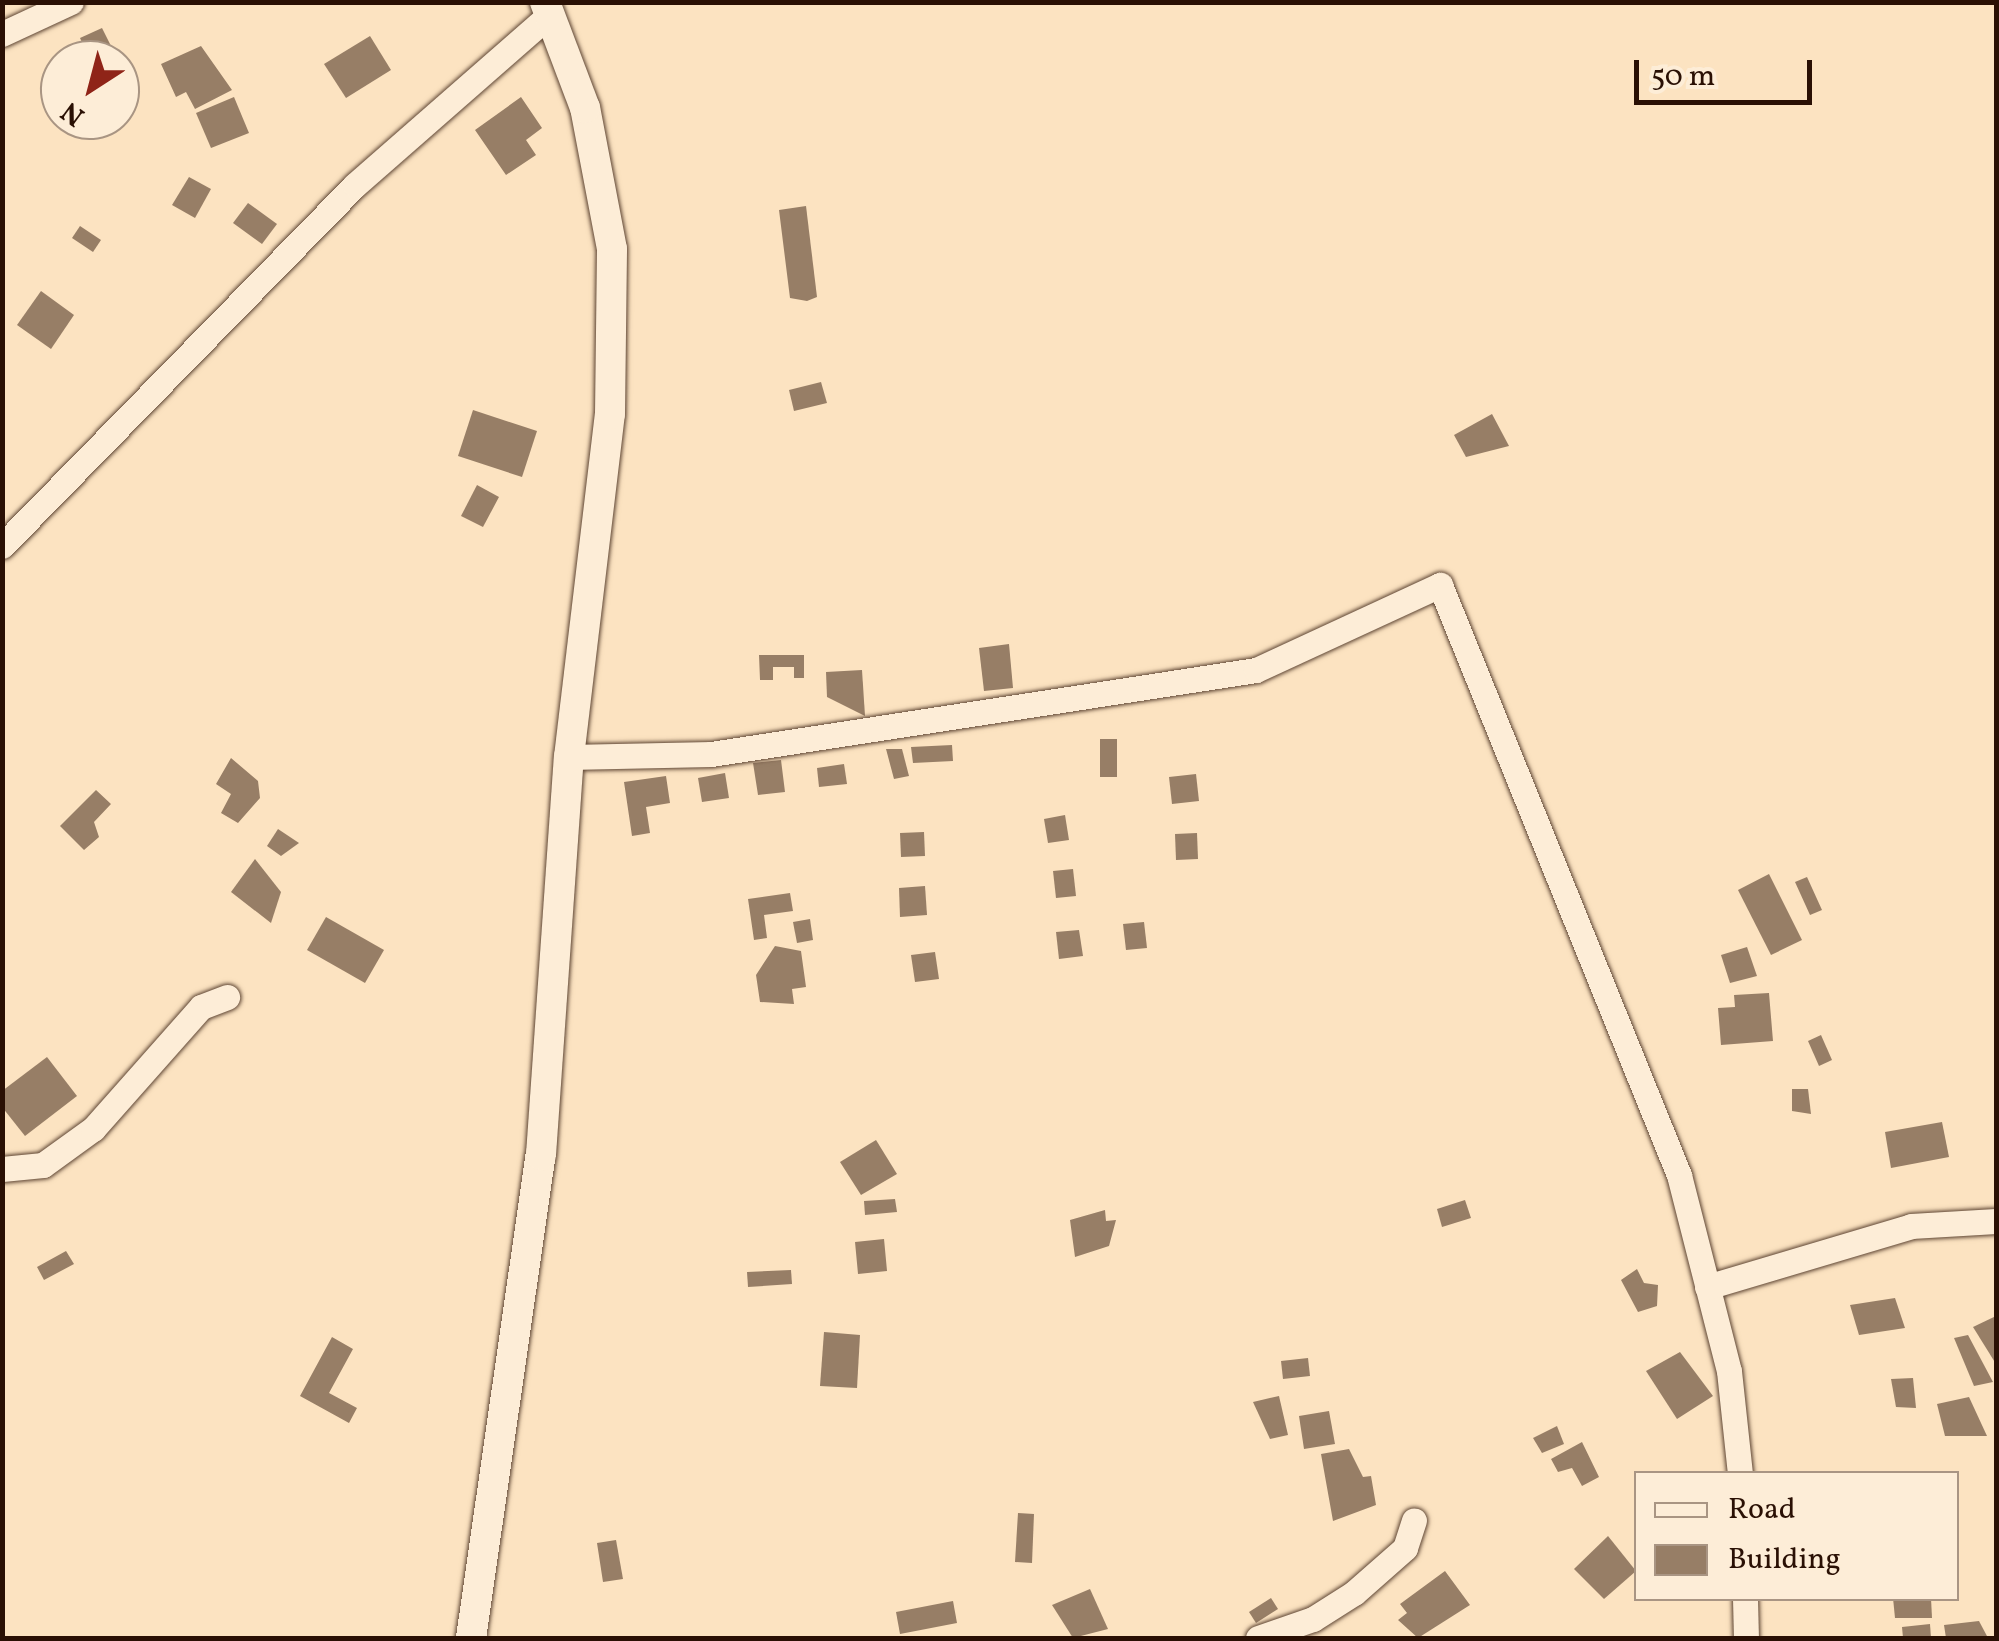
<!DOCTYPE html>
<style>
body{margin:0}
#map{position:relative;width:1999px;height:1641px;overflow:hidden;background:#fce3c1;font-family:Vollkorn,serif}
div>[style]{position:absolute}
.building>*{inset:0;background:#977e66}
.roads{filter:drop-shadow(0 0 2px #5e4533) drop-shadow(0 0 2px #5e4533)}
.minor>*{height:25px;margin:-12.5px;padding:0 12.5px;transform-origin:12.5px;border-radius:12.5px;background:#fdedd7}
.tertiary>*{height:30px;margin:-15px;padding:0 15px;transform-origin:15px;border-radius:15px;background:#fdedd7}
span{translate:-50% -50%;white-space:nowrap;text-align:center;line-height:1.15;-webkit-text-stroke:9px #fdedd7;paint-order:stroke}
.frame{position:absolute;inset:0;border:5px solid #2a1004;pointer-events:none}
.legend{position:absolute;left:1634px;top:1471px;width:325px;height:130px;box-sizing:border-box;background:#fdedd7;border:2px solid #a99583;margin:0;padding:12px 18px;list-style:none;font-size:30px;color:#2a1004}
.legend li{display:flex;align-items:center;gap:20px;height:50px}
.legend b{width:50px;border:2px solid #a99583}
.north{position:absolute;left:40px;top:40px;width:100px;height:100px;box-sizing:border-box;background:#fdedd7;border:2px solid #a99583;border-radius:50%;rotate:216deg;font-size:28px;font-weight:700;line-height:40px;text-align:center;color:#2a1004}
.north::after{content:'';display:block;margin:auto;width:35px;height:45px;background:#8f2418;clip-path:polygon(50% 0,100% 100%,50% 72%,0 100%)}
.scale{position:absolute;left:1634px;top:60px;width:178px;height:45px;box-sizing:border-box;border:5px solid #2a1004;border-top:0;padding-left:12px;font-size:30px;line-height:35px;white-space:nowrap;color:#2a1004;-webkit-text-stroke:8px #fdedd7;paint-order:stroke}
</style>
<div id="map">
<div class="building">
<div style="clip-path:polygon(102px 28px,118px 60px,90px 60px,80px 38px)"></div>
<div style="clip-path:polygon(370px 36px,391px 70px,346px 98px,324px 64px)"></div>
<div style="clip-path:polygon(201px 46px,232px 90px,195px 109px,186px 92px,176px 97px,161px 64px)"></div>
<div style="clip-path:polygon(234px 97px,249px 133px,211px 148px,196px 113px)"></div>
<div style="clip-path:polygon(521px 97px,542px 128px,526px 140px,536px 155px,506px 175px,475px 130px)"></div>
<div style="clip-path:polygon(189px 177px,211px 189px,195px 218px,172px 205px)"></div>
<div style="clip-path:polygon(248px 203px,277px 224px,262px 244px,233px 223px)"></div>
<div style="clip-path:polygon(806px 206px,817px 297px,807px 301px,790px 298px,779px 210px)"></div>
<div style="clip-path:polygon(80px 226px,101px 240px,93px 252px,72px 238px)"></div>
<div style="clip-path:polygon(41px 291px,74px 315px,51px 349px,17px 325px)"></div>
<div style="clip-path:polygon(821px 382px,827px 403px,794px 411px,789px 390px)"></div>
<div style="clip-path:polygon(473px 410px,537px 431px,522px 477px,458px 456px)"></div>
<div style="clip-path:polygon(1492px 414px,1509px 446px,1466px 457px,1454px 435px)"></div>
<div style="clip-path:polygon(477px 485px,499px 497px,483px 527px,461px 516px)"></div>
<div style="clip-path:polygon(1009px 644px,1013px 688px,984px 691px,979px 648px)"></div>
<div style="clip-path:polygon(759px 655px,804px 655px,804px 678px,794px 678px,794px 667px,773px 667px,773px 680px,760px 680px)"></div>
<div style="clip-path:polygon(862px 670px,865px 716px,827px 697px,826px 672px)"></div>
<div style="clip-path:polygon(1100px 739px,1117px 739px,1117px 777px,1100px 777px)"></div>
<div style="clip-path:polygon(952px 745px,953px 761px,913px 763px,911px 747px)"></div>
<div style="clip-path:polygon(886px 749px,902px 749px,909px 776px,894px 779px)"></div>
<div style="clip-path:polygon(231px 758px,258px 781px,260px 798px,238px 823px,221px 813px,231px 794px,216px 784px)"></div>
<div style="clip-path:polygon(781px 760px,785px 792px,758px 795px,753px 763px)"></div>
<div style="clip-path:polygon(844px 764px,847px 784px,819px 787px,817px 768px)"></div>
<div style="clip-path:polygon(725px 773px,729px 798px,702px 802px,698px 778px)"></div>
<div style="clip-path:polygon(1196px 774px,1199px 801px,1172px 804px,1169px 777px)"></div>
<div style="clip-path:polygon(666px 776px,670px 803px,646px 807px,650px 833px,632px 836px,624px 782px)"></div>
<div style="clip-path:polygon(96px 790px,111px 804px,94px 822px,99px 837px,84px 850px,60px 826px)"></div>
<div style="clip-path:polygon(1065px 815px,1069px 840px,1048px 843px,1044px 819px)"></div>
<div style="clip-path:polygon(278px 829px,299px 843px,281px 856px,267px 846px)"></div>
<div style="clip-path:polygon(924px 832px,925px 856px,901px 857px,900px 833px)"></div>
<div style="clip-path:polygon(1197px 833px,1198px 859px,1176px 860px,1175px 834px)"></div>
<div style="clip-path:polygon(255px 859px,281px 892px,271px 923px,231px 892px)"></div>
<div style="clip-path:polygon(1073px 869px,1076px 896px,1056px 898px,1053px 871px)"></div>
<div style="clip-path:polygon(1769px 874px,1802px 940px,1771px 955px,1738px 890px)"></div>
<div style="clip-path:polygon(1807px 877px,1822px 910px,1810px 915px,1795px 882px)"></div>
<div style="clip-path:polygon(925px 886px,927px 915px,900px 917px,899px 888px)"></div>
<div style="clip-path:polygon(790px 893px,793px 911px,764px 915px,767px 938px,754px 940px,748px 899px)"></div>
<div style="clip-path:polygon(326px 917px,384px 950px,365px 983px,307px 950px)"></div>
<div style="clip-path:polygon(810px 919px,813px 940px,797px 943px,793px 922px)"></div>
<div style="clip-path:polygon(1144px 922px,1147px 948px,1126px 950px,1123px 924px)"></div>
<div style="clip-path:polygon(1079px 930px,1083px 956px,1059px 959px,1056px 932px)"></div>
<div style="clip-path:polygon(775px 946px,801px 951px,806px 987px,792px 989px,794px 1004px,760px 1002px,756px 975px)"></div>
<div style="clip-path:polygon(1747px 947px,1757px 976px,1730px 983px,1721px 955px)"></div>
<div style="clip-path:polygon(935px 952px,939px 979px,915px 982px,911px 955px)"></div>
<div style="clip-path:polygon(1769px 993px,1773px 1041px,1721px 1045px,1718px 1008px,1735px 1007px,1734px 995px)"></div>
<div style="clip-path:polygon(1821px 1035px,1832px 1060px,1819px 1066px,1808px 1041px)"></div>
<div style="clip-path:polygon(47px 1057px,77px 1096px,25px 1136px,2px 1107px,2px 1091px)"></div>
<div style="clip-path:polygon(1792px 1089px,1808px 1089px,1811px 1114px,1792px 1111px)"></div>
<div style="clip-path:polygon(1942px 1122px,1949px 1157px,1891px 1168px,1885px 1132px)"></div>
<div style="clip-path:polygon(876px 1140px,897px 1174px,861px 1195px,840px 1162px)"></div>
<div style="clip-path:polygon(895px 1199px,897px 1212px,865px 1215px,864px 1201px)"></div>
<div style="clip-path:polygon(1465px 1200px,1471px 1218px,1442px 1227px,1437px 1209px)"></div>
<div style="clip-path:polygon(1105px 1210px,1106px 1221px,1116px 1220px,1109px 1246px,1075px 1257px,1070px 1220px)"></div>
<div style="clip-path:polygon(884px 1239px,887px 1271px,858px 1274px,855px 1242px)"></div>
<div style="clip-path:polygon(66px 1251px,74px 1264px,44px 1280px,37px 1267px)"></div>
<div style="clip-path:polygon(1637px 1269px,1644px 1283px,1658px 1285px,1657px 1306px,1638px 1312px,1621px 1280px)"></div>
<div style="clip-path:polygon(791px 1270px,792px 1284px,748px 1287px,747px 1272px)"></div>
<div style="clip-path:polygon(1895px 1298px,1905px 1328px,1859px 1335px,1850px 1305px)"></div>
<div style="clip-path:polygon(1996px 1316px,1996px 1364px,1973px 1327px)"></div>
<div style="clip-path:polygon(824px 1332px,860px 1335px,857px 1388px,820px 1386px)"></div>
<div style="clip-path:polygon(1968px 1335px,1993px 1382px,1974px 1386px,1954px 1338px)"></div>
<div style="clip-path:polygon(332px 1337px,353px 1349px,329px 1393px,357px 1408px,349px 1423px,300px 1396px)"></div>
<div style="clip-path:polygon(1680px 1352px,1713px 1396px,1677px 1419px,1646px 1371px)"></div>
<div style="clip-path:polygon(1308px 1358px,1310px 1376px,1283px 1379px,1281px 1361px)"></div>
<div style="clip-path:polygon(1913px 1378px,1916px 1408px,1896px 1407px,1891px 1379px)"></div>
<div style="clip-path:polygon(1279px 1396px,1288px 1435px,1270px 1439px,1253px 1402px)"></div>
<div style="clip-path:polygon(1969px 1397px,1987px 1436px,1945px 1436px,1937px 1404px)"></div>
<div style="clip-path:polygon(1329px 1411px,1335px 1444px,1304px 1449px,1299px 1416px)"></div>
<div style="clip-path:polygon(1557px 1426px,1564px 1444px,1542px 1453px,1533px 1438px)"></div>
<div style="clip-path:polygon(1582px 1442px,1599px 1477px,1582px 1486px,1572px 1468px,1558px 1472px,1551px 1459px)"></div>
<div style="clip-path:polygon(1349px 1449px,1363px 1477px,1371px 1476px,1376px 1505px,1333px 1521px,1321px 1454px)"></div>
<div style="clip-path:polygon(1018px 1513px,1034px 1514px,1032px 1563px,1015px 1562px)"></div>
<div style="clip-path:polygon(1608px 1536px,1636px 1571px,1604px 1599px,1574px 1569px)"></div>
<div style="clip-path:polygon(616px 1540px,623px 1579px,603px 1582px,597px 1543px)"></div>
<div style="clip-path:polygon(1445px 1571px,1470px 1605px,1418px 1638px,1398px 1620px,1407px 1613px,1400px 1604px)"></div>
<div style="clip-path:polygon(1090px 1589px,1108px 1629px,1073px 1638px,1052px 1605px)"></div>
<div style="clip-path:polygon(1271px 1598px,1278px 1609px,1256px 1623px,1249px 1612px)"></div>
<div style="clip-path:polygon(1893px 1598px,1931px 1598px,1932px 1618px,1895px 1618px)"></div>
<div style="clip-path:polygon(953px 1601px,957px 1623px,900px 1634px,896px 1612px)"></div>
<div style="clip-path:polygon(1979px 1621px,1988px 1638px,1946px 1638px,1944px 1625px)"></div>
<div style="clip-path:polygon(1930px 1624px,1931px 1638px,1903px 1638px,1902px 1627px)"></div>
</div>
<div class="roads">
<div class="minor">
<div style="left:2px;top:34px;width:76px;rotate:-24.9deg"></div>
<div style="left:2px;top:546px;width:505px;rotate:-45.64deg"></div>
<div style="left:355px;top:185px;width:258px;rotate:-41.2deg"></div>
<div style="left:569px;top:757px;width:142px;rotate:-1.2deg"></div>
<div style="left:711px;top:754px;width:551px;rotate:-8.76deg"></div>
<div style="left:1256px;top:670px;width:203px;rotate:-24.8deg"></div>
<div style="left:1440px;top:585px;width:637px;rotate:67.95deg"></div>
<div style="left:1679px;top:1175px;width:202px;rotate:75.7deg"></div>
<div style="left:1729px;top:1371px;width:104px;rotate:83.9deg"></div>
<div style="left:2px;top:1169px;width:41px;rotate:-5.6deg"></div>
<div style="left:43px;top:1165px;width:62px;rotate:-35.8deg"></div>
<div style="left:93px;top:1129px;width:163px;rotate:-48.5deg"></div>
<div style="left:201px;top:1007px;width:28px;rotate:-21deg"></div>
<div style="left:1707px;top:1287px;width:213px;rotate:-16.6deg"></div>
<div style="left:1911px;top:1226px;width:85px;rotate:-3.4deg"></div>
<div style="left:1745px;top:1598px;width:40px;rotate:88.6deg"></div>
<div style="left:1258px;top:1638px;width:58px;rotate:-19.1deg"></div>
<div style="left:1313px;top:1619px;width:49px;rotate:-32.4deg"></div>
<div style="left:1354px;top:1593px;width:68px;rotate:-41.4deg"></div>
<div style="left:1405px;top:1548px;width:29px;rotate:-72deg"></div>
</div>
<div class="tertiary">
<div style="left:471px;top:1638px;width:488px;rotate:-81.8deg"></div>
<div style="left:541px;top:1155px;width:399px;rotate:-86deg"></div>
<div style="left:569px;top:757px;width:345px;rotate:-83.2deg"></div>
<div style="left:610px;top:414px;width:165px;rotate:-89.3deg"></div>
<div style="left:612px;top:249px;width:144px;rotate:-100.8deg"></div>
<div style="left:585px;top:108px;width:113px;rotate:-110.7deg"></div>
</div>
</div>
<div class="frame"></div>
<ul class="legend">
<li><b style="height:12px;background:#fdedd7"></b>Road</li>
<li><b style="height:28px;background:#977e66"></b>Building</li>
</ul>
<div class="north">N</div>
<div class="scale">50 m</div>
</div>
